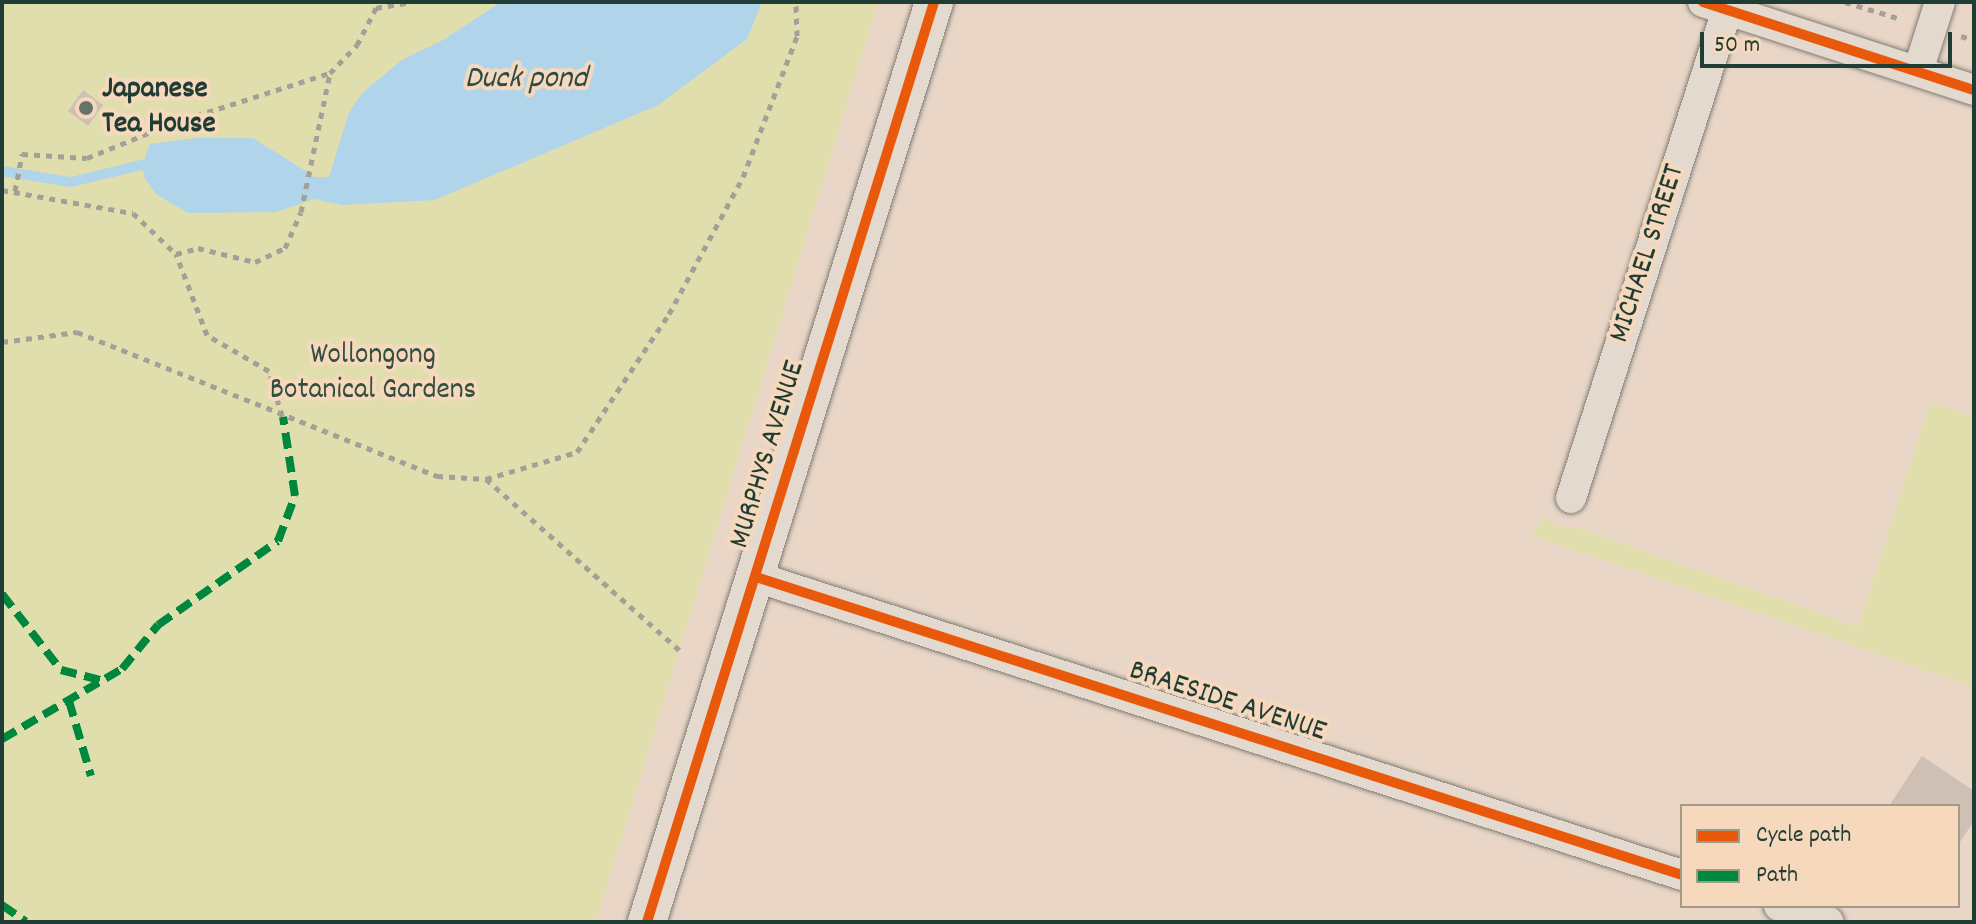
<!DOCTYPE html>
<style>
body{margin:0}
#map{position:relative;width:1976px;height:924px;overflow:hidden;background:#e9d6c7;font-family:Dekko,sans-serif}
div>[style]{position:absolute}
.green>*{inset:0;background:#e0dead}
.water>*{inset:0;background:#b0d4e9}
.stream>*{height:10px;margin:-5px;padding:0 5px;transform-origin:5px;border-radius:5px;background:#b0d4e9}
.building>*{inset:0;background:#cfc0b5}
.path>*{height:5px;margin-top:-2.5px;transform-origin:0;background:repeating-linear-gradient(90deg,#a49f97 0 6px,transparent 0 12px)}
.roads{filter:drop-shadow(0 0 2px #7f7c74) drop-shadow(0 0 2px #7f7c74)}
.minor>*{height:30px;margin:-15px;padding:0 15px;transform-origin:15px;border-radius:15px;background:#e4d9ce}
.tertiary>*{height:38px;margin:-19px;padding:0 19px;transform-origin:19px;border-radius:19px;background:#e4d9ce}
.quiet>*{height:8px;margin-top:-4px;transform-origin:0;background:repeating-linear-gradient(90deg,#00873e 0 16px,transparent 0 24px)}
.cycleway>*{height:10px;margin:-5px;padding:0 5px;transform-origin:5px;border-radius:5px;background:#e8590c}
.dots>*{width:22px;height:22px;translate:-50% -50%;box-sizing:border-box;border:4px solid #f6d8bc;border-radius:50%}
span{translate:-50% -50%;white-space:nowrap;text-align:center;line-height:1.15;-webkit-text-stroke:8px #f6d8bc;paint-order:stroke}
.poi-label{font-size:30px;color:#1f3d34;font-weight:700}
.left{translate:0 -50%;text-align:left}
.street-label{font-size:30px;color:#1f3d34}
.park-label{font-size:30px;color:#324e3e}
.water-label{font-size:32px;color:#2b4c48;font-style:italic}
.frame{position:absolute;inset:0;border:4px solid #1f3d34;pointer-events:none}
.legend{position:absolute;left:1680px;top:804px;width:280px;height:104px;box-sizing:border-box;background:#f6d8bc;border:2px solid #a09a86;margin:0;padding:10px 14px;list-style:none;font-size:24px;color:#1f3d34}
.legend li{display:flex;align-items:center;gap:16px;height:40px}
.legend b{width:40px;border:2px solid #a09a86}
.scale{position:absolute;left:1700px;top:32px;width:252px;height:36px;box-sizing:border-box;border:4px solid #1f3d34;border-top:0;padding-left:10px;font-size:24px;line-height:28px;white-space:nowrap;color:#1f3d34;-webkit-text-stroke:6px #f6d8bc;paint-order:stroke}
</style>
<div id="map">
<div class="green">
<div style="clip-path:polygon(2px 2px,878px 2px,596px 922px,2px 922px)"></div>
<div style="clip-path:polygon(1930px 402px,1974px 416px,1974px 687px,1530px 535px,1545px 517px,1555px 525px,1582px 529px,1858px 627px)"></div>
</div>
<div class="water">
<div style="clip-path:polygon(501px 2px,762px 2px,747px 39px,658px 105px,435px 200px,342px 205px,314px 199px,276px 212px,188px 213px,156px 194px,145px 179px,142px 165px,150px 144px,196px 138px,253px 138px,315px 177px,329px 177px,349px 112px,363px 92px,402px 60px,443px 40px)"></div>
</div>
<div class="stream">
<div style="left:2px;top:171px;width:70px;rotate:9.1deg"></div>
<div style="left:71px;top:182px;width:73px;rotate:-13.5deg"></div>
</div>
<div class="building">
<div style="clip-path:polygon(83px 90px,103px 105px,88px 126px,68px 111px)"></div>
<div style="clip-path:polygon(1922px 756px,1974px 791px,1974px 821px,1958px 845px,1958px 806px,1889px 806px)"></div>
</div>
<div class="path">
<div style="left:1845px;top:2px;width:59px;rotate:16.9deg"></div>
<div style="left:1961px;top:36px;width:14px;rotate:17deg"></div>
<div style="left:2px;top:190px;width:133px;rotate:10deg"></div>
<div style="left:133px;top:213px;width:59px;rotate:43.6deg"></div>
<div style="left:15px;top:191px;width:38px;rotate:-79deg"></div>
<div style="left:22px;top:154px;width:65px;rotate:3.5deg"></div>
<div style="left:87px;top:158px;width:93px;rotate:-22.1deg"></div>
<div style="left:173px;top:123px;width:165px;rotate:-17.7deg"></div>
<div style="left:2px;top:342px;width:76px;rotate:-7.6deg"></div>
<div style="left:77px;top:332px;width:388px;rotate:21.8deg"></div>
<div style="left:437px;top:476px;width:49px;rotate:3.5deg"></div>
<div style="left:486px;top:479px;width:95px;rotate:-16.5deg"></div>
<div style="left:577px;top:452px;width:166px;rotate:-56.3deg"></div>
<div style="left:669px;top:314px;width:156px;rotate:-61.6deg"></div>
<div style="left:743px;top:177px;width:151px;rotate:-69deg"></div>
<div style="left:797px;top:36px;width:34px;rotate:-92deg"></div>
<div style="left:282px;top:416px;width:47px;rotate:-106.1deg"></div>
<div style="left:269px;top:371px;width:72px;rotate:-149.9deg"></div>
<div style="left:207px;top:335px;width:87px;rotate:-110.9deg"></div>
<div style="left:176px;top:254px;width:23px;rotate:-15deg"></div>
<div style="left:198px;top:248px;width:59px;rotate:13.8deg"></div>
<div style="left:255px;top:262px;width:33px;rotate:-25deg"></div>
<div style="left:285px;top:248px;width:39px;rotate:-66deg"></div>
<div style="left:301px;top:212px;width:142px;rotate:-78.2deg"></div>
<div style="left:330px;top:73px;width:39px;rotate:-46deg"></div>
<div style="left:357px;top:45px;width:42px;rotate:-62.8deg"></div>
<div style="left:376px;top:8px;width:35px;rotate:-10deg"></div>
<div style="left:486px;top:479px;width:264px;rotate:41.5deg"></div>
</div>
<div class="roads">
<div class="minor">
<div style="left:1703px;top:2px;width:285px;rotate:18deg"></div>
<div style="left:1918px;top:71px;width:72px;rotate:-72.3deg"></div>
<div style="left:1571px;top:498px;width:512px;rotate:-72.27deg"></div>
<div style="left:756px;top:577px;width:973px;rotate:17.84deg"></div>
<div style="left:1779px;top:906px;width:52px;rotate:17.7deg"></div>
</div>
<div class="tertiary">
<div style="left:647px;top:922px;width:964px;rotate:-72.67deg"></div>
</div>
</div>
<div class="quiet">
<div style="left:2px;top:594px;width:96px;rotate:52.2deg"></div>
<div style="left:61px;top:670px;width:44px;rotate:14.3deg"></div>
<div style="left:69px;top:701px;width:78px;rotate:73.7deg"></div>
<div style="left:2px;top:739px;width:139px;rotate:-30.3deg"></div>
<div style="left:122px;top:669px;width:57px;rotate:-50.7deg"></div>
<div style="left:158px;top:625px;width:146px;rotate:-35deg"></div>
<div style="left:278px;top:541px;width:48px;rotate:-69.3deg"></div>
<div style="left:295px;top:496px;width:80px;rotate:-98.6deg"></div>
<div style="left:2px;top:905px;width:29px;rotate:35deg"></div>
</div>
<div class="cycleway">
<div style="left:1703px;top:2px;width:285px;rotate:18deg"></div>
<div style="left:756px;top:577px;width:973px;rotate:17.84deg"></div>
<div style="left:647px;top:922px;width:964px;rotate:-72.67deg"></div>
</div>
<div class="dots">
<div style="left:86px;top:108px;background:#667367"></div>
</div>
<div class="poi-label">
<span class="left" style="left:102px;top:108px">Japanese<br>Tea House</span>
</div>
<div class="street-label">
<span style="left:1649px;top:254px;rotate:-72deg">MICHAEL STREET</span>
<span style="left:769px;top:455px;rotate:-73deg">MURPHYS AVENUE</span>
<span style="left:1227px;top:703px;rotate:18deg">BRAESIDE AVENUE</span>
</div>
<div class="park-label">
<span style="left:373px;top:374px">Wollongong<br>Botanical Gardens</span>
</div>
<div class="water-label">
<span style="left:526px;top:80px">Duck pond</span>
</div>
<div class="frame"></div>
<ul class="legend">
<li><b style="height:10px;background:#e8590c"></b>Cycle path</li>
<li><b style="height:10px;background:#00873e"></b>Path</li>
</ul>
<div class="scale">50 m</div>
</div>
